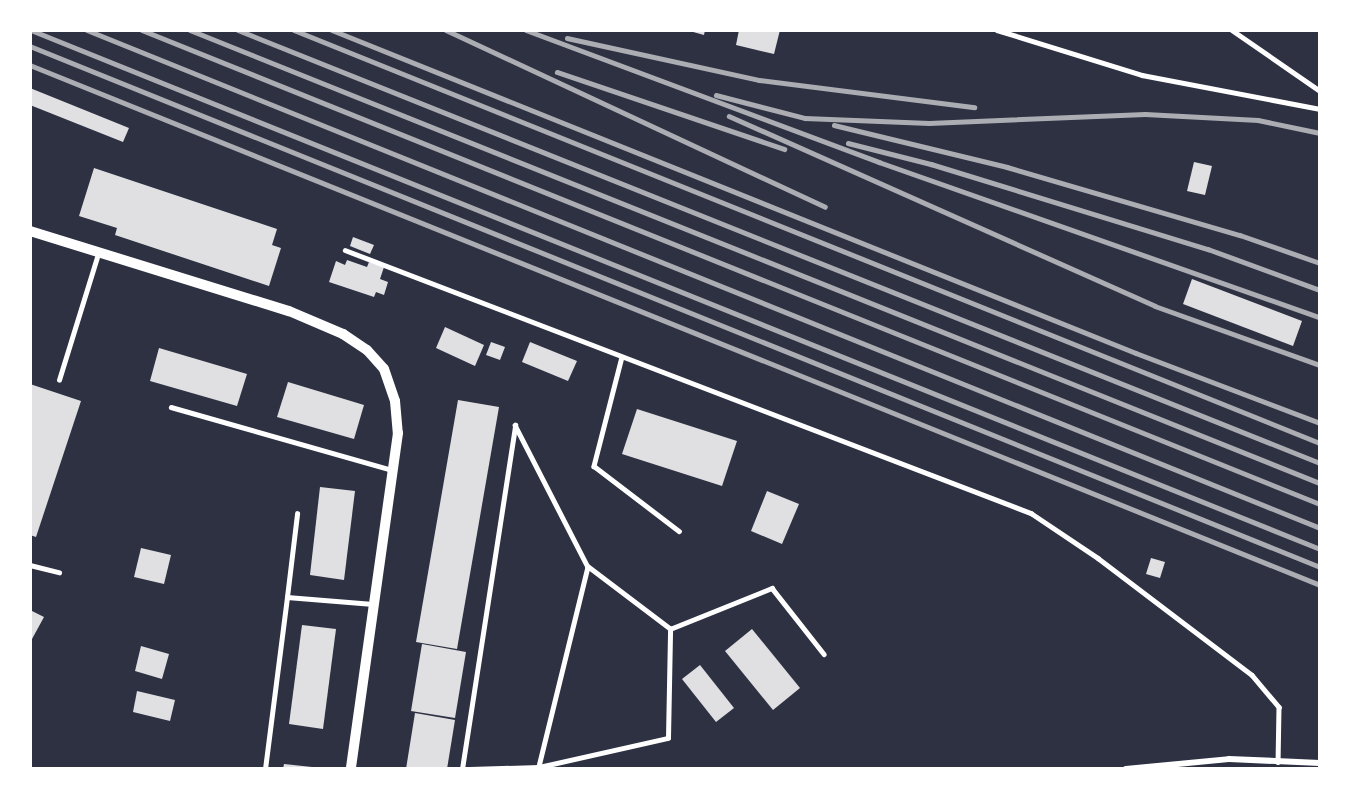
<!DOCTYPE html>
<style>
body{margin:0}
#map{position:relative;width:1350px;height:799px;overflow:hidden;background:#2d3142;font-family:"Alegreya Sans",sans-serif}
div>[style]{position:absolute}
.building>*{inset:0;background:#e0e0e3}
.service>*{height:4.5px;margin:-2.25px;padding:0 2.25px;transform-origin:2.25px;border-radius:2.25px;background:#fff}
.minor>*{height:6px;margin:-3px;padding:0 3px;transform-origin:3px;border-radius:3px;background:#fff}
.tertiary>*{height:10px;margin:-5px;padding:0 5px;transform-origin:5px;border-radius:5px;background:#fff}
.rail>*{height:4.5px;margin:-2.25px;padding:0 2.25px;transform-origin:2.25px;border-radius:2.25px;background:#abadb3}
span{translate:-50% -50%;white-space:nowrap;text-align:center;line-height:1.15;-webkit-text-stroke:6px #fff;paint-order:stroke}
.frame{position:absolute;inset:0;border:32px solid #fff;pointer-events:none}
</style>
<div id="map">
<div class="building">
<div style="clip-path:polygon(686px 30px,705px 30px,704px 35px)"></div>
<div style="clip-path:polygon(739px 30px,780px 30px,774px 54px,736px 45px)"></div>
<div style="clip-path:polygon(30px 88px,129px 128px,123px 142px,30px 105px)"></div>
<div style="clip-path:polygon(1194px 162px,1212px 166px,1205px 195px,1187px 191px)"></div>
<div style="clip-path:polygon(94px 168px,277px 229px,272px 245px,281px 248px,269px 286px,115px 235px,117px 228px,79px 216px)"></div>
<div style="clip-path:polygon(353px 237px,374px 245px,370px 254px,350px 246px)"></div>
<div style="clip-path:polygon(347px 260px,367px 267px,369px 262px,384px 267px,380px 279px,388px 282px,384px 295px,376px 292px,374px 297px,329px 282px,336px 261px,345px 265px)"></div>
<div style="clip-path:polygon(1192px 279px,1302px 321px,1293px 346px,1183px 304px)"></div>
<div style="clip-path:polygon(445px 327px,484px 345px,475px 366px,436px 348px)"></div>
<div style="clip-path:polygon(491px 342px,505px 347px,500px 360px,486px 355px)"></div>
<div style="clip-path:polygon(530px 342px,577px 361px,568px 381px,522px 362px)"></div>
<div style="clip-path:polygon(159px 348px,247px 374px,237px 406px,150px 381px)"></div>
<div style="clip-path:polygon(288px 382px,364px 405px,354px 439px,277px 417px)"></div>
<div style="clip-path:polygon(30px 384px,81px 401px,36px 537px,30px 535px)"></div>
<div style="clip-path:polygon(458px 400px,499px 407px,457px 649px,416px 642px)"></div>
<div style="clip-path:polygon(637px 409px,737px 441px,722px 486px,622px 454px)"></div>
<div style="clip-path:polygon(320px 487px,355px 491px,344px 580px,310px 575px)"></div>
<div style="clip-path:polygon(767px 491px,799px 504px,782px 544px,751px 531px)"></div>
<div style="clip-path:polygon(141px 548px,171px 555px,164px 584px,134px 577px)"></div>
<div style="clip-path:polygon(1151px 558px,1165px 562px,1160px 578px,1146px 574px)"></div>
<div style="clip-path:polygon(30px 610px,44px 617px,32px 639px,30px 638px)"></div>
<div style="clip-path:polygon(302px 625px,336px 629px,323px 729px,289px 724px)"></div>
<div style="clip-path:polygon(752px 629px,800px 688px,773px 710px,725px 651px)"></div>
<div style="clip-path:polygon(422px 644px,466px 652px,455px 718px,411px 711px)"></div>
<div style="clip-path:polygon(141px 646px,169px 654px,162px 679px,135px 671px)"></div>
<div style="clip-path:polygon(700px 665px,734px 708px,716px 722px,682px 679px)"></div>
<div style="clip-path:polygon(137px 691px,175px 700px,170px 721px,133px 712px)"></div>
<div style="clip-path:polygon(415px 713px,455px 720px,447px 769px,406px 769px)"></div>
<div style="clip-path:polygon(284px 764px,312px 767px,311px 769px,283px 769px)"></div>
</div>
<div class="service">
<div style="left:997px;top:30px;width:152px;rotate:17.2deg"></div>
<div style="left:1142px;top:75px;width:181px;rotate:10.8deg"></div>
<div style="left:1232px;top:30px;width:107px;rotate:34.7deg"></div>
<div style="left:345px;top:250px;width:735px;rotate:20.98deg"></div>
<div style="left:1031px;top:513px;width:81px;rotate:33.9deg"></div>
<div style="left:1098px;top:558px;width:193px;rotate:37.2deg"></div>
<div style="left:1252px;top:675px;width:42px;rotate:49.8deg"></div>
<div style="left:1279px;top:707px;width:55px;rotate:91deg"></div>
<div style="left:622px;top:357px;width:113px;rotate:104.4deg"></div>
<div style="left:594px;top:466px;width:107px;rotate:37.4deg"></div>
<div style="left:59px;top:380px;width:132px;rotate:-72.8deg"></div>
<div style="left:171px;top:407px;width:230px;rotate:15.9deg"></div>
<div style="left:515px;top:425px;width:160px;rotate:62.8deg"></div>
<div style="left:588px;top:567px;width:206px;rotate:103.8deg"></div>
<div style="left:30px;top:565px;width:30px;rotate:14deg"></div>
<div style="left:287px;top:597px;width:84px;rotate:-83.1deg"></div>
<div style="left:670px;top:629px;width:110px;rotate:-21.9deg"></div>
<div style="left:772px;top:588px;width:84px;rotate:51.8deg"></div>
<div style="left:265px;top:769px;width:173px;rotate:-82.7deg"></div>
<div style="left:287px;top:597px;width:86px;rotate:4.7deg"></div>
<div style="left:462px;top:769px;width:348px;rotate:-81.2deg"></div>
<div style="left:470px;top:769px;width:69px;rotate:-1.7deg"></div>
<div style="left:539px;top:767px;width:132px;rotate:-12.7deg"></div>
<div style="left:668px;top:738px;width:109px;rotate:-88.9deg"></div>
<div style="left:670px;top:629px;width:103px;rotate:-142.9deg"></div>
</div>
<div class="minor">
<div style="left:1126px;top:769px;width:103px;rotate:-5.5deg"></div>
<div style="left:1229px;top:759px;width:91px;rotate:2.5deg"></div>
</div>
<div class="tertiary">
<div style="left:30px;top:231px;width:271px;rotate:17.2deg"></div>
<div style="left:289px;top:311px;width:59px;rotate:23.1deg"></div>
<div style="left:343px;top:334px;width:29px;rotate:34deg"></div>
<div style="left:367px;top:350px;width:25px;rotate:48deg"></div>
<div style="left:384px;top:369px;width:34px;rotate:71deg"></div>
<div style="left:395px;top:401px;width:32px;rotate:85deg"></div>
<div style="left:398px;top:433px;width:339px;rotate:98deg"></div>
</div>
<div class="rail">
<div style="left:31px;top:30px;width:1390px;rotate:21.93deg"></div>
<div style="left:87px;top:30px;width:1330px;rotate:21.99deg"></div>
<div style="left:142px;top:30px;width:1270px;rotate:21.92deg"></div>
<div style="left:190px;top:30px;width:1217px;rotate:21.85deg"></div>
<div style="left:238px;top:30px;width:1165px;rotate:21.81deg"></div>
<div style="left:294px;top:30px;width:1106px;rotate:21.93deg"></div>
<div style="left:332px;top:30px;width:866px;rotate:21.89deg"></div>
<div style="left:1136px;top:353px;width:197px;rotate:20.8deg"></div>
<div style="left:446px;top:30px;width:418px;rotate:25deg"></div>
<div style="left:526px;top:30px;width:377px;rotate:20.5deg"></div>
<div style="left:879px;top:162px;width:467px;rotate:19.4deg"></div>
<div style="left:567px;top:38px;width:197px;rotate:12.3deg"></div>
<div style="left:759px;top:80px;width:217px;rotate:7.2deg"></div>
<div style="left:30px;top:46px;width:1391px;rotate:21.99deg"></div>
<div style="left:30px;top:65px;width:1391px;rotate:21.95deg"></div>
<div style="left:557px;top:72px;width:240px;rotate:18.7deg"></div>
<div style="left:716px;top:95px;width:92px;rotate:14.5deg"></div>
<div style="left:805px;top:118px;width:124px;rotate:2.3deg"></div>
<div style="left:929px;top:123px;width:216px;rotate:-2.4deg"></div>
<div style="left:1145px;top:114px;width:113px;rotate:3deg"></div>
<div style="left:1258px;top:120px;width:63px;rotate:11.8deg"></div>
<div style="left:729px;top:116px;width:466px;rotate:24deg"></div>
<div style="left:1155px;top:306px;width:175px;rotate:19.7deg"></div>
<div style="left:834px;top:125px;width:178px;rotate:13.6deg"></div>
<div style="left:1007px;top:167px;width:243px;rotate:16.3deg"></div>
<div style="left:1240px;top:235px;width:85px;rotate:19.3deg"></div>
<div style="left:848px;top:143px;width:86px;rotate:14.2deg"></div>
<div style="left:931px;top:164px;width:290px;rotate:17.1deg"></div>
<div style="left:1208px;top:249px;width:119px;rotate:20.1deg"></div>
</div>
<div class="frame"></div>
</div>
